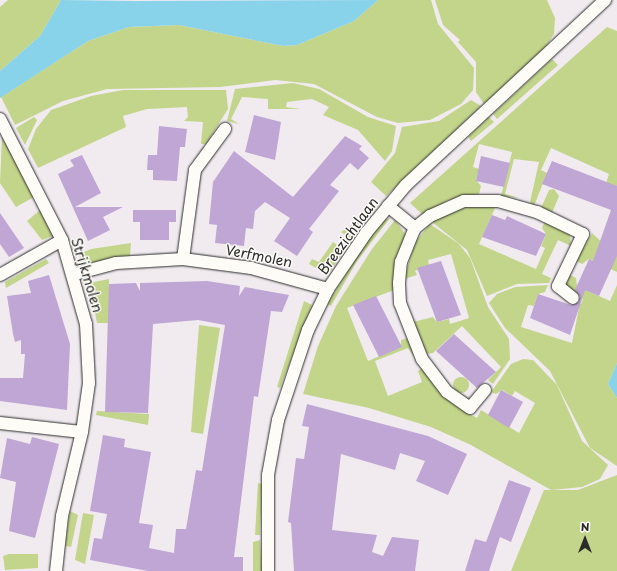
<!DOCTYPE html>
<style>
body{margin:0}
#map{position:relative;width:617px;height:571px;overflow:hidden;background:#f1ebf0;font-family:"Playpen Sans",sans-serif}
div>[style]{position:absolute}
.green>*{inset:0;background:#c2d58a}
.round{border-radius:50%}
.water>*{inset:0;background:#89d3ea}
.building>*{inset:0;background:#bfa6d4}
.roads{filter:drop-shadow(0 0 1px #2b2b2b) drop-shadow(0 0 1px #2b2b2b)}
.minor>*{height:12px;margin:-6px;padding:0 6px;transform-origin:6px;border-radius:6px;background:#fdfcf7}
span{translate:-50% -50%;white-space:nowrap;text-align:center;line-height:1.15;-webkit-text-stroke:3px #fdfcf7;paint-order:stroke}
.street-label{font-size:14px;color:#2b2b2b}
.north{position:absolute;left:565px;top:519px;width:40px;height:40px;-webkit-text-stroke:3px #fdfcf7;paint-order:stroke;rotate:0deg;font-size:11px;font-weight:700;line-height:16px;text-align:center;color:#2b2b2b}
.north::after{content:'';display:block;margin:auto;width:14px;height:18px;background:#2b2b2b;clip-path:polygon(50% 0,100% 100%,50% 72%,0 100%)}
</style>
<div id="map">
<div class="green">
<div style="clip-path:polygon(8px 0,61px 0,40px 36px,0 71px,0 7px)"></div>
<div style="clip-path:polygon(378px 0,431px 0,438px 24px,474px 68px,473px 90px,461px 104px,430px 120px,398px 123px,377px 117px,314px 84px,275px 80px,220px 87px,107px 89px,63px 101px,15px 125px,1px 97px,88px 41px,129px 27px,179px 25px,283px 46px,297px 45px,354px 21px)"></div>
<div style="clip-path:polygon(435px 0,547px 0,555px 18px,554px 34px,545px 48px,484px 104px,476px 92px,476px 62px,458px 42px,460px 40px,443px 25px)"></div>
<div style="clip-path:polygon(607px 27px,617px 31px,617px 188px,606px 183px,609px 174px,551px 148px,541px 170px,547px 173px,534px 206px,530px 202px,539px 162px,514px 159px,505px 194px,519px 198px,501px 196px,512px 152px,479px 144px,473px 167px,479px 169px,476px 180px,481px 186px,479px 194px,448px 200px,424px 216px,410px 203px)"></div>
<div style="clip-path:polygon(552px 59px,558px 65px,497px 119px,493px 114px)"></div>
<div style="clip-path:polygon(293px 83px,319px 89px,368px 117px,396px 126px,392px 151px,385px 161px,358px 130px,323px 115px,329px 107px,312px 99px,287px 102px,286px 107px,300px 109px,268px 109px,268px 99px,242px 97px,231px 119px,239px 124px,227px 121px,235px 89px)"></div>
<div style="clip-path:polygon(123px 90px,226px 90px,228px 109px,206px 144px,201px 144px,203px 122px,184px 121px,188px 117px,187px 107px,147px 109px,123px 116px,126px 127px,38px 168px,28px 149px,36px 129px,51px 110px,91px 96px)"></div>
<div style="clip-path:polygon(471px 100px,481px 106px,386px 196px,371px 182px,395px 153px,402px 127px,439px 121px)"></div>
<div style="clip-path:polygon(34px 117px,37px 120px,25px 145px,16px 128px)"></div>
<div style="clip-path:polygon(489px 117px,494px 122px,471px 141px,468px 137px)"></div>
<div style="clip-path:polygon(2px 137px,34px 197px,16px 207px,0 183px)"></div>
<div style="clip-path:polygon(554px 189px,559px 196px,552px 213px,541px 208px,549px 190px)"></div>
<div style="clip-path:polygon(496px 206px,479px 244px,536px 269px,545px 248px,541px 246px,546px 234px,542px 228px,545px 221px,570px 234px,571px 246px,558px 240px,548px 261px,542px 274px,551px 278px,549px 283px,517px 284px,487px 296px,467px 250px,432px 222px,460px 207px)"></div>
<div style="clip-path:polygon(40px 210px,53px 236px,42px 240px,27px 221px)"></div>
<div style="clip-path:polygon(368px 214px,352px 239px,341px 232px,368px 215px)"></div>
<div style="clip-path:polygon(390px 218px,357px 261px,331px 306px,327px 304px,368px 239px,384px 220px)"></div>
<div style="clip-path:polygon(395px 220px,406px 235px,394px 290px,347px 308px,368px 361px,401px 347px,401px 340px,408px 338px,416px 359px,408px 348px,375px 361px,388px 396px,422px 382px,418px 371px,422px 368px,466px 412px,477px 418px,481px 410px,519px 433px,535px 403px,515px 391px,512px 396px,502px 390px,496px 394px,491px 392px,511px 364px,523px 359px,533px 360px,557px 385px,582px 441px,608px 465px,600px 479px,582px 487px,551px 490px,471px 445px,431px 427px,369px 408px,303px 394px,318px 346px,336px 306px,372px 249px)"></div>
<div style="clip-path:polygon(430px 224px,459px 244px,470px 258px,488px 307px,509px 339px,510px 359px,493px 384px,488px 380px,501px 367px,462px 326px,433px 353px,427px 354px,413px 322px,433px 317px,437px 322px,449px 319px,450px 324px,469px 318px,451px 254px,428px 260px,429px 265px,415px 271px,417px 275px,404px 279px,415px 242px)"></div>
<div style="clip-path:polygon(592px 233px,617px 256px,617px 272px,589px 259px,582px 264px,576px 261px)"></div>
<div style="clip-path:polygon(333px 242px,344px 250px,328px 275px,309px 264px,312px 259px,319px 262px)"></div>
<div style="clip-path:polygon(131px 243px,130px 256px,82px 264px,79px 254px,91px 249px)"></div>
<div style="clip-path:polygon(46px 259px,49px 263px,6px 288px,5px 282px)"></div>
<div style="clip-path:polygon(570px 275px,576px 278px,577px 286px,610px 301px,617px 285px,617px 363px,608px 384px,617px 398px,617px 466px,590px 448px,550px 371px,505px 328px,489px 303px,497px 294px,515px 287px,548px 285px,545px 292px,538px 294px,534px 306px,528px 305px,521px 327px,572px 343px,579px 308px,573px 305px,574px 302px,581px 304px,583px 299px,566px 285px)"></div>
<div style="clip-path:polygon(109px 279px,109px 323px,97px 323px,89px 283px)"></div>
<div style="clip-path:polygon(304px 301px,312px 305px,280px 388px,277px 387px)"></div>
<div style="clip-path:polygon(199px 325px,220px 328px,203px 434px,191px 432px)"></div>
<div class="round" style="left:453px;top:377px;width:16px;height:16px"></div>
<div style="clip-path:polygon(97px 411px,149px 414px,148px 425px,96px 415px)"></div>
<div style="clip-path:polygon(617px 475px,617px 571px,511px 571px,544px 490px,578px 490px)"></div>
<div style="clip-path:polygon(258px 483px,262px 484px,260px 535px,255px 535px)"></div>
<div style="clip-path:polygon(70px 511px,78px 515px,71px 547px,65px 546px)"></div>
<div style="clip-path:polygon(83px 513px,94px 515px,85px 564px,75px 560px)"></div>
<div style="clip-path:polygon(260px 540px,262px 571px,253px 571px,253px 542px)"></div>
<div style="clip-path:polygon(9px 554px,38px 554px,38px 568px,5px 570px,3px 556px)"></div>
</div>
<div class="water">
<div style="clip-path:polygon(61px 0,135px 1px,378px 0,354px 21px,297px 45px,283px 46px,179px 25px,129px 27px,88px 41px,0 98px,0 71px,40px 36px)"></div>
<div style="clip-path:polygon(617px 363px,617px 398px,608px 384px)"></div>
</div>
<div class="building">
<div style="clip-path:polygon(254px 115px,281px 122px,275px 160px,245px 152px)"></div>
<div style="clip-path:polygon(159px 126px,187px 129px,185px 147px,180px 147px,177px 181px,153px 180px,153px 170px,147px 170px,148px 155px,157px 155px)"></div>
<div style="clip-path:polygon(345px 136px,362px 146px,359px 149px,369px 158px,358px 170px,350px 163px,330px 185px,339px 191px,309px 229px,313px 232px,297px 256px,274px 241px,290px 218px,265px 202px,255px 211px,253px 229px,246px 228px,244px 246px,215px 243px,217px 225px,209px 224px,213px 182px,234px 151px,293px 197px)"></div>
<div style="clip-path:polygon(82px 155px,101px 193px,75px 207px,123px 207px,103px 217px,110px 230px,88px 241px,58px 174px,74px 166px,70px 160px)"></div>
<div style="clip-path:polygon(481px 156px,510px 163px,504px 187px,476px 181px)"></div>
<div style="clip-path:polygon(552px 161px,617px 186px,617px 256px,599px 296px,585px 290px,570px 335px,530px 318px,538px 294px,571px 305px,579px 302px,580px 296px,575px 290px,589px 259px,593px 261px,611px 210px,542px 184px)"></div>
<div style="clip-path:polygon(133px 210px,176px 210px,176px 222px,169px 222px,169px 240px,140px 240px,140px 222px,133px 222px)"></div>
<div style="clip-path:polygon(0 213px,24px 248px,9px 257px,0 244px)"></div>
<div style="clip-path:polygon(492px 215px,505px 220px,507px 216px,546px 234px,536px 256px,482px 237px)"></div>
<div style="clip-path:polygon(441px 261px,461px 315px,437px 322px,417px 268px)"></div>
<div style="clip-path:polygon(49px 275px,70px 344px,67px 410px,0 401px,0 378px,23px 378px,25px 354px,21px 354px,21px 340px,15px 342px,13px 334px,7px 296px,31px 293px,28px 281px)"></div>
<div style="clip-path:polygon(207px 281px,240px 286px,239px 296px,245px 287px,289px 295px,282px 312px,271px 311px,258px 397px,254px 396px,234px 557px,243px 557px,243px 571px,148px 571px,90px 560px,94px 538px,102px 539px,107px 514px,90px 511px,103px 435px,125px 439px,124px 447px,151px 452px,139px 523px,153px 525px,149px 548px,174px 553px,176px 529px,186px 529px,196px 470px,202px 471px,225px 325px,198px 320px,153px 324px,148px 413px,105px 412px,109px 284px,136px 283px,140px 291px,140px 283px)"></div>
<div style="clip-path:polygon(376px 296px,402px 347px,379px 357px,353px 305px)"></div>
<div style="clip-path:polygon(454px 334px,496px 372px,477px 388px,436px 351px)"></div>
<div style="clip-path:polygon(501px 390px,523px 402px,509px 428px,488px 415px)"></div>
<div style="clip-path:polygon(307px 404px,428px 436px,467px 454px,448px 495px,416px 481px,425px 461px,400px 453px,395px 470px,341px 454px,332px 530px,377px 535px,372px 552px,383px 556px,392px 537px,419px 540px,415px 571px,294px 571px,291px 523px,288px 522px,296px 458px,304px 459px,309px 427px,302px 426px)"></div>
<div style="clip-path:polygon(32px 437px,59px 444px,35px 538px,9px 531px,16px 482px,0 478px,7px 438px,30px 444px)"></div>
<div style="clip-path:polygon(509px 480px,531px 488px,511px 542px,500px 537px,489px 571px,465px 571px,475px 539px,486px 542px)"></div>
</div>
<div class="roads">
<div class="minor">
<div style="left:0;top:119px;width:136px;rotate:62.9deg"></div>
<div style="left:62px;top:240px;width:87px;rotate:74.1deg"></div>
<div style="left:86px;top:324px;width:59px;rotate:87.1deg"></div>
<div style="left:89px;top:383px;width:49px;rotate:98.1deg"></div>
<div style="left:82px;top:432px;width:86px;rotate:103.4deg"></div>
<div style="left:62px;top:516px;width:55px;rotate:96.2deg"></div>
<div style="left:388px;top:206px;width:35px;rotate:39deg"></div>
<div style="left:183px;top:259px;width:90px;rotate:-82.3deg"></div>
<div style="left:195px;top:170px;width:51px;rotate:-53.8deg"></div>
<div style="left:75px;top:274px;width:42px;rotate:-15deg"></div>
<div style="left:116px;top:263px;width:67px;rotate:-3.4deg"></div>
<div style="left:183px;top:259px;width:69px;rotate:7.5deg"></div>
<div style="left:251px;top:268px;width:80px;rotate:15.3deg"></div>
<div style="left:0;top:275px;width:71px;rotate:-29.4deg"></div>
<div style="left:485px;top:390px;width:23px;rotate:130deg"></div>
<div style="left:470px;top:408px;width:28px;rotate:-145deg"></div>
<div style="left:447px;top:392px;width:41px;rotate:-127.1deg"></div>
<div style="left:422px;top:359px;width:60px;rotate:-111.4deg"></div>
<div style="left:400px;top:303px;width:20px;rotate:-93deg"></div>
<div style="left:399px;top:283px;width:21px;rotate:-85deg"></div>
<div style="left:401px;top:262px;width:37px;rotate:-68deg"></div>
<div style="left:415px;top:228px;width:19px;rotate:-39deg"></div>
<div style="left:430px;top:216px;width:37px;rotate:-24deg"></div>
<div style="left:464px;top:201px;width:34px"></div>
<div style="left:498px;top:201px;width:41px;rotate:15.8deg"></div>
<div style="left:537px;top:212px;width:51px;rotate:25.6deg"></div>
<div style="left:583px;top:234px;width:58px;rotate:115.7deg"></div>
<div style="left:558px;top:286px;width:19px;rotate:39deg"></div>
<div style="left:0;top:423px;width:82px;rotate:6.3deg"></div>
<div style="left:268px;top:571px;width:96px;rotate:-90deg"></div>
<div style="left:268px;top:475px;width:56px;rotate:-79.7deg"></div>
<div style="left:278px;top:420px;width:95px;rotate:-71.6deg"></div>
<div style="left:308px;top:330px;width:46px;rotate:-64deg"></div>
<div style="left:328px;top:289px;width:68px;rotate:-55.8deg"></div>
<div style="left:366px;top:233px;width:62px;rotate:-50.2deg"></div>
<div style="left:406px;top:185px;width:272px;rotate:-42.9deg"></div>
</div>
</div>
<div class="street-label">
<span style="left:348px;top:236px;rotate:-54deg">Breezichtlaan</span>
<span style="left:259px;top:256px;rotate:11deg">Verfmolen</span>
<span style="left:87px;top:275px;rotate:73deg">Strijkmolen</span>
</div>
<div class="north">N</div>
</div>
